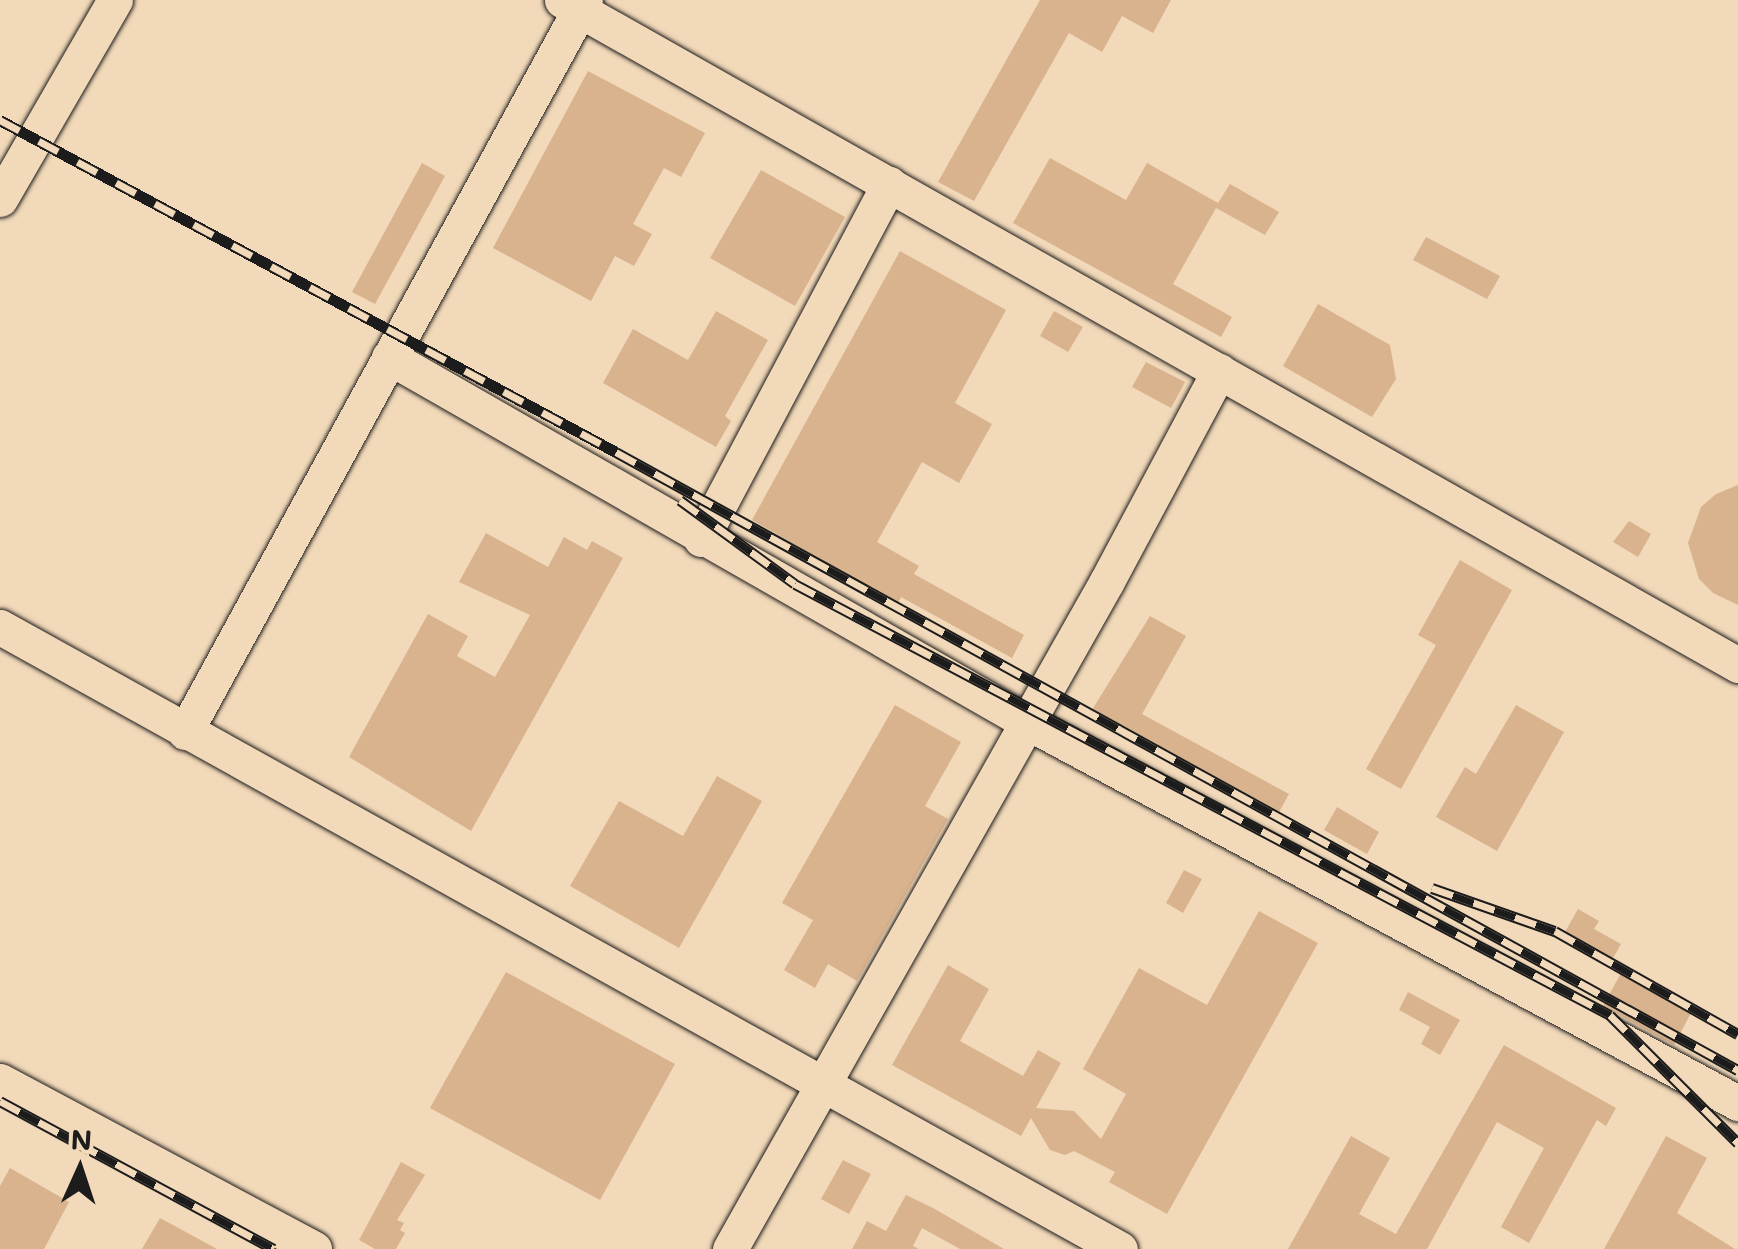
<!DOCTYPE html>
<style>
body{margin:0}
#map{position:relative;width:1738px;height:1249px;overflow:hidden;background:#f2d9b9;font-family:Mali,sans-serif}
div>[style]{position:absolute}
.building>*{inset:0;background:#d9b38e}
.roads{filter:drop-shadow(0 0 2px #1c1c1c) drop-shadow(0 0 2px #1c1c1c)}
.minor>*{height:35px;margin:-17.5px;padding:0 17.5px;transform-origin:17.5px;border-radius:17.5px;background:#f2d9b9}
.rail>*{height:11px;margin-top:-5.5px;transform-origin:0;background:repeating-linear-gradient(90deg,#f2d9b9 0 22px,#1c1c1c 0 44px);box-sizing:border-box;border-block:2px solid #1c1c1c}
span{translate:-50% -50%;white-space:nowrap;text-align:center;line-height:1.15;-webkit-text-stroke:8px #f2d9b9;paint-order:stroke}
.north{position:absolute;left:30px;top:1119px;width:100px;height:100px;-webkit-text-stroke:8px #f2d9b9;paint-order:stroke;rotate:3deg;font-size:28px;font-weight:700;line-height:40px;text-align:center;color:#1c1c1c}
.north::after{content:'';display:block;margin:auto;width:35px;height:45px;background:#1c1c1c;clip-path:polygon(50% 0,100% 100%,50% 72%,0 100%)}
</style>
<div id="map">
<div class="building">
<div style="clip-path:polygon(1040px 0,1171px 0,1153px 33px,1122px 16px,1102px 52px,1069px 33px,974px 201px,938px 182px)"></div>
<div style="clip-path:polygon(588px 71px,705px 133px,681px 177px,664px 168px,633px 224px,652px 234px,634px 266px,615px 256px,591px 301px,493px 248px)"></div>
<div style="clip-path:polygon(1050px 158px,1126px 200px,1147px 163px,1218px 203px,1230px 184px,1279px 212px,1265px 235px,1216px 208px,1173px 284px,1232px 317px,1221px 337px,1013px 223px)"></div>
<div style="clip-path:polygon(422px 163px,445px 176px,375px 304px,352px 292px)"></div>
<div style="clip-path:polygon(761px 170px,845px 217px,795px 306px,710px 258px)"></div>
<div style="clip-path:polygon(1426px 237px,1500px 276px,1487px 299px,1413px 260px)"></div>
<div style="clip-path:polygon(900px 251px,1006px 310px,955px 403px,992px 424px,959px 483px,922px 462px,877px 542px,919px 566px,914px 574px,1024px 635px,1012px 658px,901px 597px,898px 604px,752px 520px)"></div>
<div style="clip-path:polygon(1318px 304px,1390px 345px,1396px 379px,1372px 417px,1283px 366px)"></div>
<div style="clip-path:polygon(716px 311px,768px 340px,725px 416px,731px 421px,716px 447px,603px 383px,633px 329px,688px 360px)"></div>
<div style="clip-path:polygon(1054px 311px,1083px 327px,1068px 352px,1040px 336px)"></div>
<div style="clip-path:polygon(1146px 362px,1185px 382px,1171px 408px,1132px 387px)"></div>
<div style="clip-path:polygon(1738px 485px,1738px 605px,1713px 593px,1699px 579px,1688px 543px,1701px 507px,1716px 494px)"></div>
<div style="clip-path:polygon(1629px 521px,1651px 534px,1638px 557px,1613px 542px)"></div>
<div style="clip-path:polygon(486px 533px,548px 567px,564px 537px,587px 550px,592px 541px,623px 558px,471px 831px,349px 757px,428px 614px,468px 636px,457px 656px,495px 677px,530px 615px,459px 582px)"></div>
<div style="clip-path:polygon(1460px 560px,1512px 590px,1401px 789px,1366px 769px,1436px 645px,1418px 635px)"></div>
<div style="clip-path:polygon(1150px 616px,1186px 636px,1142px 714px,1289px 794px,1279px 812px,1092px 710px)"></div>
<div style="clip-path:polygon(895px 705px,961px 742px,925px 806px,948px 819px,857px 981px,828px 964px,815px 988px,784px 970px,813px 920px,782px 903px)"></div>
<div style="clip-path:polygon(1516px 705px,1564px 732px,1497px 851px,1436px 817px,1465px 767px,1476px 774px)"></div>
<div style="clip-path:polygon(717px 776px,762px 801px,679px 948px,570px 886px,619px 801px,683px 836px)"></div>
<div style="clip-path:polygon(1337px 807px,1379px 832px,1367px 854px,1324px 830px)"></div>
<div style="clip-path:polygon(1184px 870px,1202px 879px,1183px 913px,1166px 903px)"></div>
<div style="clip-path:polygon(1578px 909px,1599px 921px,1594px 929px,1621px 944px,1609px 965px,1561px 939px)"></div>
<div style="clip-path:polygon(1259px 911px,1318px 943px,1167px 1214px,1109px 1182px,1115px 1172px,1074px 1151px,1065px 1155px,1050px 1150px,1031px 1118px,1021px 1136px,892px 1065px,948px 965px,989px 989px,960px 1041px,1023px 1076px,1038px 1050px,1061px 1063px,1036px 1108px,1074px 1111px,1101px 1139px,1126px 1094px,1083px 1069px,1139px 968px,1207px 1005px)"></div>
<div style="clip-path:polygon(506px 972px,675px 1064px,600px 1200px,430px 1108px)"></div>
<div style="clip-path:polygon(1621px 973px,1691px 1013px,1674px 1045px,1603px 1006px)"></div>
<div style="clip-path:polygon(1408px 992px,1460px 1020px,1440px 1055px,1421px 1044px,1430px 1027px,1399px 1010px)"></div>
<div style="clip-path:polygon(1504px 1045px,1616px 1108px,1606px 1126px,1597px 1120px,1529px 1243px,1501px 1227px,1544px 1148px,1497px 1122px,1427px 1249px,1288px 1249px,1351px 1136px,1390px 1158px,1359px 1214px,1396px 1234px)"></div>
<div style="clip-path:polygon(1666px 1136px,1707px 1158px,1677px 1213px,1735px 1249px,1604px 1249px)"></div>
<div style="clip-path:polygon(843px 1160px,871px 1174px,849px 1214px,821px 1199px)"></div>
<div style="clip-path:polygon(401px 1162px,425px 1175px,397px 1220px,404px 1223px,400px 1230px,405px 1233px,396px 1249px,375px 1249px,359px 1240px)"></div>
<div style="clip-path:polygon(10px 1168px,69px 1202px,44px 1249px,0 1249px,0 1186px)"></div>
<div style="clip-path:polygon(906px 1195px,933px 1208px,1004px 1249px,960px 1249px,922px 1228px,913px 1246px,919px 1249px,852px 1249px,867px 1221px,886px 1231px)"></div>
<div style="clip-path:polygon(160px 1218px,217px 1249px,142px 1249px)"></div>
</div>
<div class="roads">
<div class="minor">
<div style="left:562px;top:0;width:1351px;rotate:29.49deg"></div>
<div style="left:0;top:199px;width:230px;rotate:-60deg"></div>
<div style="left:389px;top:357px;width:735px;rotate:29.77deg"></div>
<div style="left:1027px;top:722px;width:807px;rotate:28.19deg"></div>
<div style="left:701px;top:539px;width:402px;rotate:-62.1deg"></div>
<div style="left:0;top:627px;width:1281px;rotate:29.05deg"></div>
<div style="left:185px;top:732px;width:834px;rotate:-61.35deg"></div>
<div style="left:0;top:1081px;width:356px;rotate:28.1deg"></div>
<div style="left:730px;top:1249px;width:767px;rotate:-60.56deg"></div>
<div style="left:1107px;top:581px;width:238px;rotate:-61.9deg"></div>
</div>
</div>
<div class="rail">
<div style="left:0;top:120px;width:700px;rotate:28.32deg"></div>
<div style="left:616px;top:452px;width:1281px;rotate:28.85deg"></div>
<div style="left:680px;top:500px;width:142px;rotate:36.1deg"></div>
<div style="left:795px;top:584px;width:922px;rotate:27.87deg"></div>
<div style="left:1610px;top:1015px;width:181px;rotate:45deg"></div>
<div style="left:1432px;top:888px;width:130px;rotate:19.3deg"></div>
<div style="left:1555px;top:931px;width:210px;rotate:29.4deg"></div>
<div style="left:0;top:1101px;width:311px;rotate:28.4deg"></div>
</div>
<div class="north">N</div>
</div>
